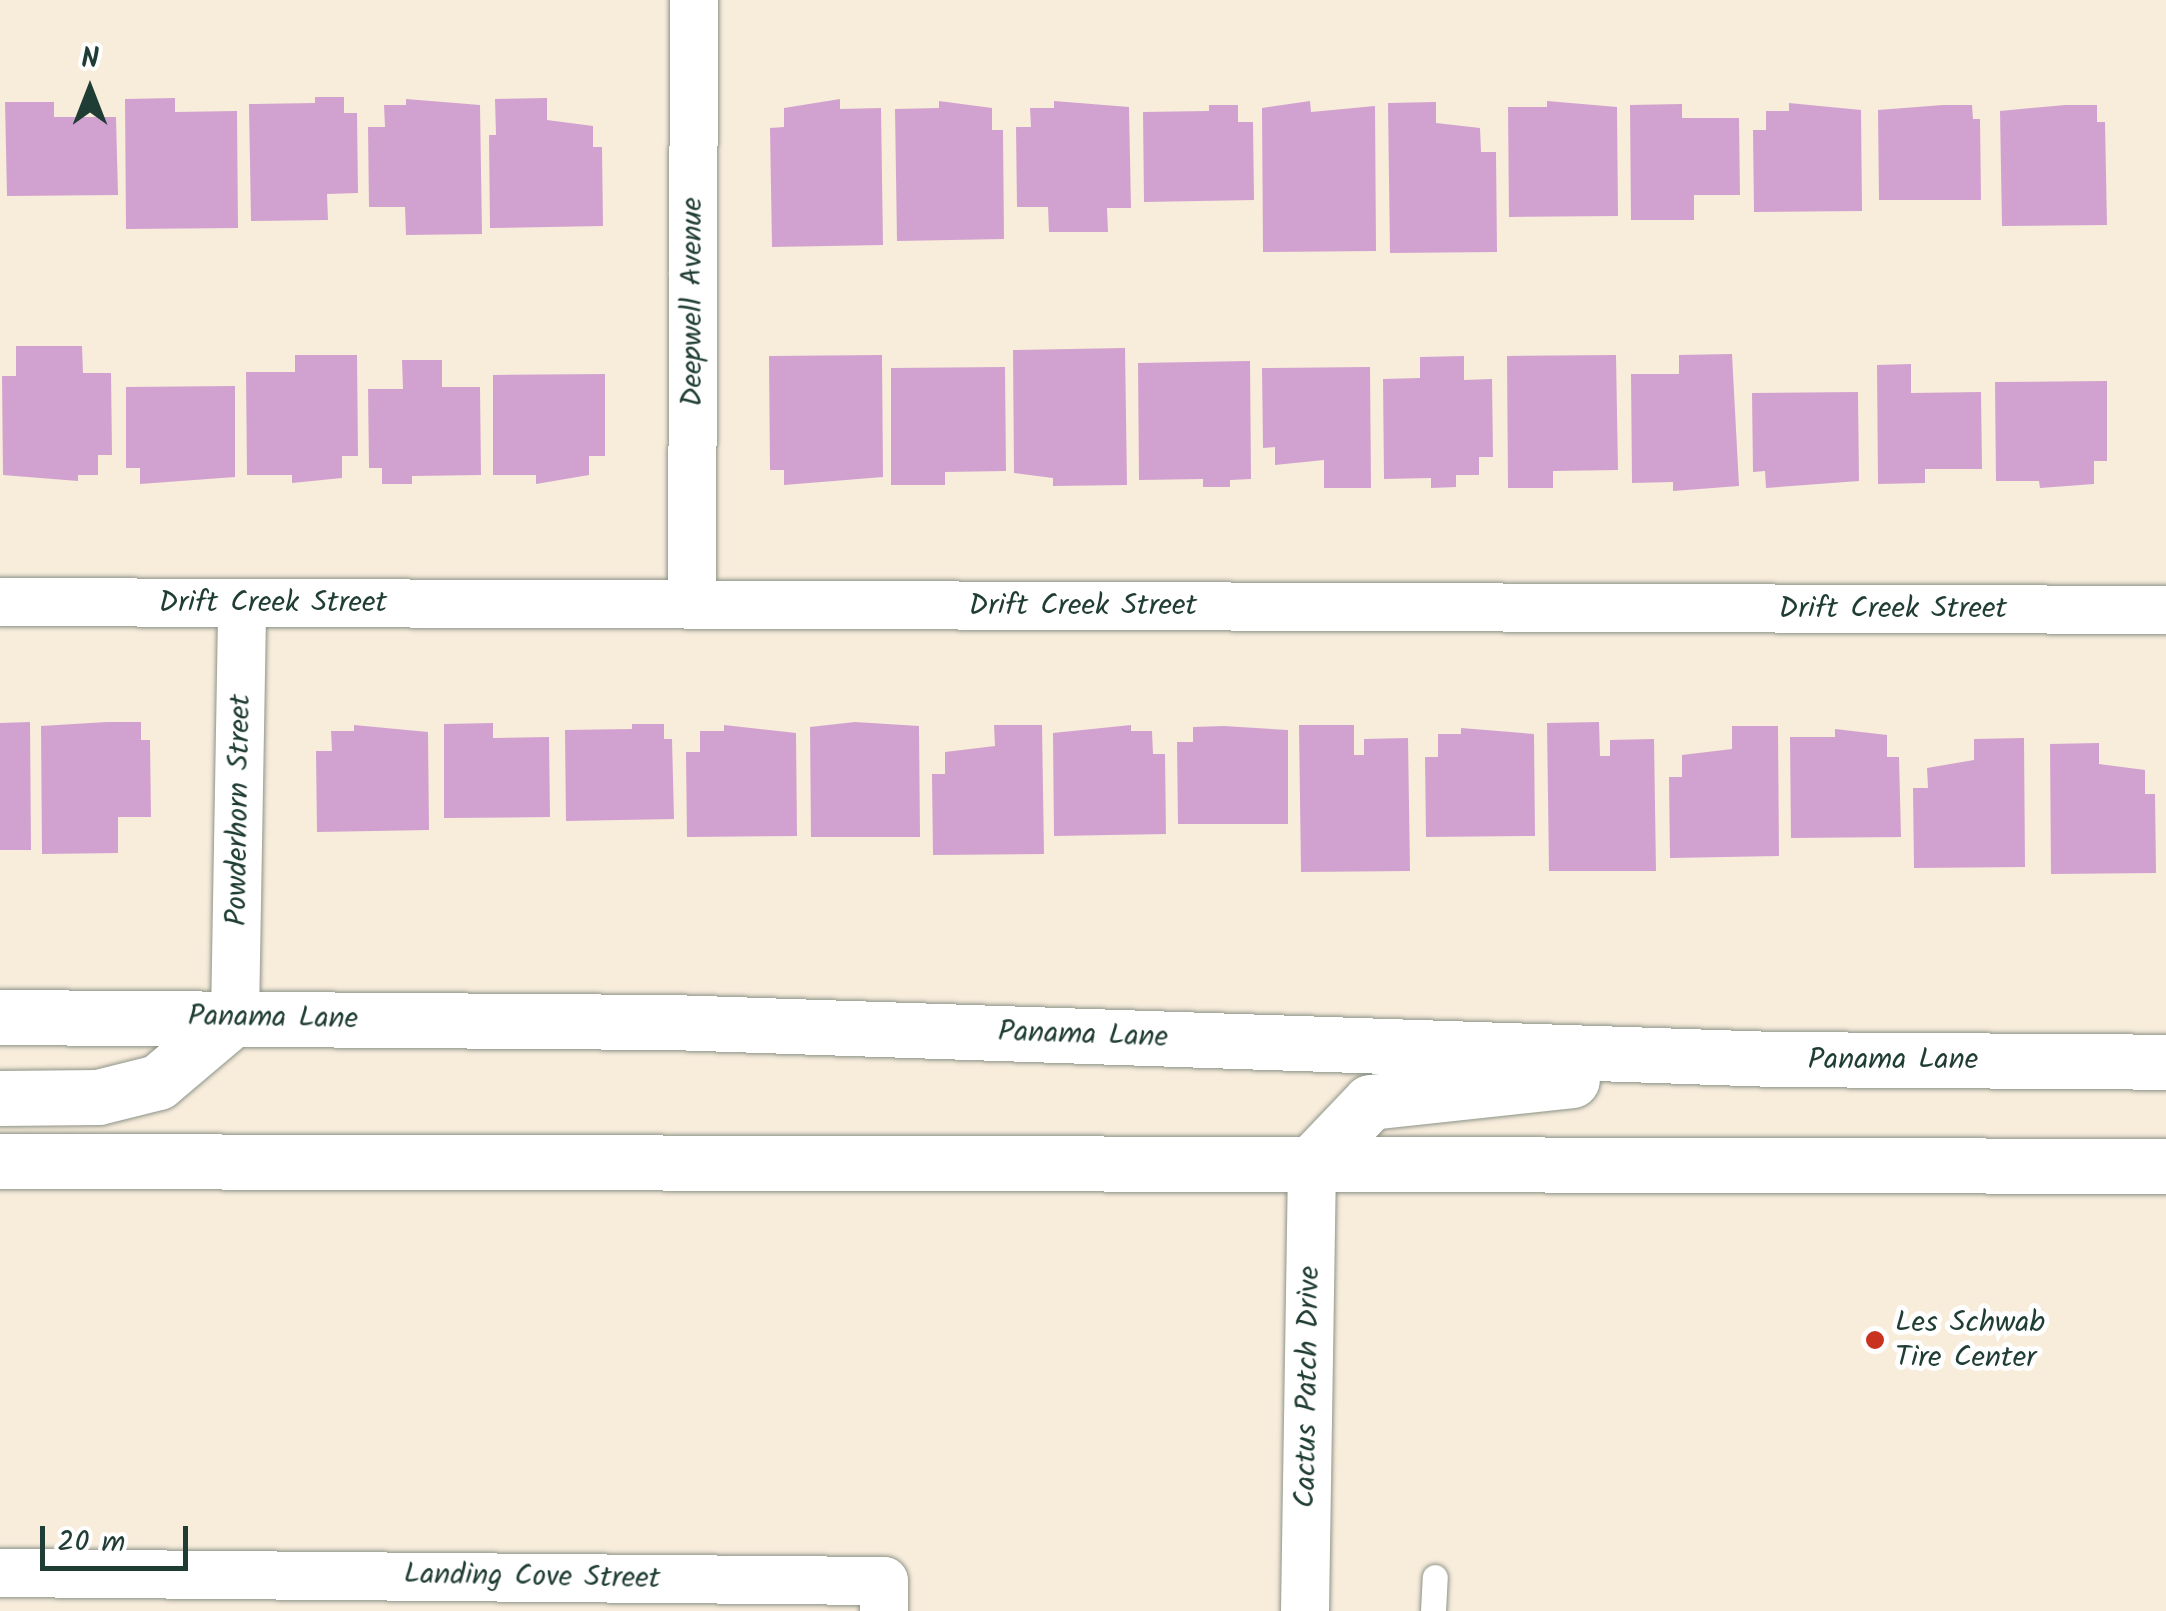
<!DOCTYPE html>
<style>
body{margin:0}
#map{position:relative;width:2166px;height:1611px;overflow:hidden;background:#f8ecdb;font-family:Kalam,sans-serif}
div>[style]{position:absolute}
.building>*{inset:0;background:#d1a2cf}
.roads{filter:drop-shadow(0 0 2px #8c9488) drop-shadow(0 0 2px #8c9488)}
.lane>*{height:25px;margin:-12.5px;padding:0 12.5px;transform-origin:12.5px;border-radius:12.5px;background:#fff}
.street>*{height:48px;margin:-24px;padding:0 24px;transform-origin:24px;border-radius:24px;background:#fff}
.secondary>*{height:55px;margin:-27.5px;padding:0 27.5px;transform-origin:27.5px;border-radius:27.5px;background:#fff}
.dots>*{width:28px;height:28px;translate:-50% -50%;box-sizing:border-box;border:5px solid #fff;border-radius:50%}
span{translate:-50% -50%;white-space:nowrap;text-align:center;line-height:1.15;-webkit-text-stroke:10px #fff;paint-order:stroke}
.street-label{font-size:30px;color:#1f3d34}
.poi-label{font-size:30px;color:#1f3d34}
.left{translate:0 -50%;text-align:left}
.north{position:absolute;left:40px;top:40px;width:100px;height:100px;-webkit-text-stroke:8px #fff;paint-order:stroke;rotate:0deg;font-size:28px;font-weight:700;line-height:40px;text-align:center;color:#1f3d34}
.north::after{content:'';display:block;margin:auto;width:35px;height:45px;background:#1f3d34;clip-path:polygon(50% 0,100% 100%,50% 72%,0 100%)}
.scale{position:absolute;left:40px;top:1526px;width:148px;height:45px;box-sizing:border-box;border:5px solid #1f3d34;border-top:0;padding-left:12px;font-size:30px;line-height:35px;white-space:nowrap;color:#1f3d34;-webkit-text-stroke:8px #fff;paint-order:stroke}
</style>
<div id="map">
<div class="building">
<div style="clip-path:polygon(315px 97px,344px 97px,344px 113px,357px 113px,358px 193px,327px 194px,328px 220px,251px 221px,249px 104px,315px 103px)"></div>
<div style="clip-path:polygon(175px 98px,175px 112px,237px 111px,238px 228px,126px 229px,125px 99px)"></div>
<div style="clip-path:polygon(547px 98px,547px 120px,593px 126px,593px 147px,602px 147px,603px 226px,490px 228px,489px 135px,496px 135px,495px 99px)"></div>
<div style="clip-path:polygon(406px 99px,480px 105px,482px 234px,406px 235px,405px 207px,369px 207px,368px 127px,385px 127px,384px 105px,406px 105px)"></div>
<div style="clip-path:polygon(840px 99px,840px 109px,881px 108px,883px 245px,772px 247px,770px 128px,784px 127px,784px 108px)"></div>
<div style="clip-path:polygon(939px 101px,992px 108px,992px 130px,1003px 130px,1004px 239px,897px 241px,895px 109px,939px 108px)"></div>
<div style="clip-path:polygon(1054px 101px,1129px 107px,1131px 208px,1107px 208px,1108px 232px,1049px 232px,1048px 207px,1017px 207px,1016px 127px,1031px 127px,1030px 108px,1054px 108px)"></div>
<div style="clip-path:polygon(1310px 101px,1311px 112px,1375px 106px,1376px 251px,1263px 252px,1262px 108px)"></div>
<div style="clip-path:polygon(1547px 101px,1617px 107px,1618px 216px,1509px 217px,1508px 107px,1547px 107px)"></div>
<div style="clip-path:polygon(5px 102px,54px 102px,54px 117px,116px 117px,118px 195px,7px 196px)"></div>
<div style="clip-path:polygon(1436px 102px,1436px 123px,1480px 128px,1481px 152px,1496px 152px,1497px 252px,1390px 253px,1388px 103px)"></div>
<div style="clip-path:polygon(1789px 103px,1861px 110px,1862px 211px,1754px 212px,1753px 130px,1766px 130px,1766px 111px,1789px 111px)"></div>
<div style="clip-path:polygon(1682px 104px,1682px 118px,1739px 118px,1740px 195px,1694px 195px,1694px 220px,1631px 220px,1630px 105px)"></div>
<div style="clip-path:polygon(1209px 105px,1238px 105px,1238px 122px,1253px 122px,1254px 200px,1144px 202px,1143px 112px,1209px 111px)"></div>
<div style="clip-path:polygon(1943px 105px,1972px 105px,1973px 119px,1980px 119px,1981px 200px,1879px 200px,1878px 110px)"></div>
<div style="clip-path:polygon(2065px 105px,2097px 105px,2097px 122px,2105px 122px,2107px 225px,2002px 226px,2000px 111px)"></div>
<div style="clip-path:polygon(16px 346px,82px 346px,83px 373px,111px 373px,112px 455px,98px 455px,98px 475px,78px 475px,78px 481px,3px 475px,2px 376px,16px 376px)"></div>
<div style="clip-path:polygon(1125px 348px,1127px 485px,1053px 486px,1053px 478px,1014px 473px,1013px 350px)"></div>
<div style="clip-path:polygon(1732px 354px,1739px 486px,1673px 491px,1673px 482px,1632px 483px,1631px 374px,1679px 374px,1679px 355px)"></div>
<div style="clip-path:polygon(295px 355px,357px 355px,358px 456px,342px 456px,342px 478px,292px 483px,292px 475px,247px 475px,246px 372px,295px 372px)"></div>
<div style="clip-path:polygon(882px 355px,883px 477px,784px 485px,784px 470px,770px 470px,769px 356px)"></div>
<div style="clip-path:polygon(1616px 355px,1618px 470px,1553px 471px,1553px 488px,1508px 488px,1507px 356px)"></div>
<div style="clip-path:polygon(1464px 356px,1464px 380px,1492px 379px,1493px 457px,1479px 457px,1479px 475px,1456px 475px,1456px 487px,1431px 488px,1431px 478px,1384px 479px,1383px 379px,1420px 378px,1420px 357px)"></div>
<div style="clip-path:polygon(402px 360px,442px 360px,442px 387px,480px 387px,481px 475px,412px 476px,412px 484px,382px 484px,382px 468px,369px 468px,368px 389px,403px 389px)"></div>
<div style="clip-path:polygon(1250px 361px,1251px 479px,1230px 480px,1230px 487px,1203px 487px,1203px 479px,1139px 480px,1138px 363px)"></div>
<div style="clip-path:polygon(1911px 364px,1911px 393px,1981px 392px,1982px 469px,1925px 469px,1925px 483px,1878px 484px,1877px 365px)"></div>
<div style="clip-path:polygon(1005px 367px,1006px 471px,945px 472px,945px 485px,891px 485px,891px 368px)"></div>
<div style="clip-path:polygon(1370px 367px,1371px 488px,1324px 488px,1324px 460px,1275px 465px,1275px 447px,1263px 448px,1262px 368px)"></div>
<div style="clip-path:polygon(605px 374px,605px 456px,589px 456px,589px 475px,536px 484px,536px 475px,493px 475px,493px 375px)"></div>
<div style="clip-path:polygon(2107px 381px,2107px 461px,2094px 461px,2094px 484px,2040px 488px,2039px 481px,1996px 481px,1995px 382px)"></div>
<div style="clip-path:polygon(235px 386px,235px 477px,140px 484px,140px 468px,126px 468px,126px 387px)"></div>
<div style="clip-path:polygon(1858px 392px,1859px 481px,1766px 488px,1765px 471px,1753px 472px,1752px 393px)"></div>
<div style="clip-path:polygon(30px 722px,31px 850px,0 850px,0 723px)"></div>
<div style="clip-path:polygon(107px 722px,141px 722px,141px 740px,150px 740px,151px 817px,118px 817px,118px 853px,42px 854px,41px 726px)"></div>
<div style="clip-path:polygon(855px 722px,919px 726px,920px 837px,811px 837px,810px 727px)"></div>
<div style="clip-path:polygon(1599px 722px,1600px 756px,1610px 756px,1610px 740px,1654px 739px,1656px 871px,1549px 871px,1547px 723px)"></div>
<div style="clip-path:polygon(493px 723px,493px 738px,549px 737px,550px 817px,444px 818px,444px 724px)"></div>
<div style="clip-path:polygon(632px 724px,664px 724px,664px 739px,672px 739px,674px 819px,566px 821px,565px 730px,632px 729px)"></div>
<div style="clip-path:polygon(354px 725px,428px 732px,429px 830px,317px 832px,316px 751px,332px 751px,331px 731px,354px 731px)"></div>
<div style="clip-path:polygon(724px 725px,796px 733px,797px 836px,687px 837px,686px 752px,700px 752px,700px 731px,724px 731px)"></div>
<div style="clip-path:polygon(994px 725px,1042px 725px,1044px 854px,933px 855px,932px 774px,945px 774px,945px 752px,995px 746px)"></div>
<div style="clip-path:polygon(1131px 725px,1131px 731px,1152px 731px,1153px 754px,1165px 754px,1166px 834px,1054px 836px,1053px 733px)"></div>
<div style="clip-path:polygon(1299px 725px,1354px 725px,1354px 755px,1364px 755px,1364px 739px,1408px 738px,1410px 871px,1301px 872px)"></div>
<div style="clip-path:polygon(1224px 726px,1288px 730px,1288px 824px,1178px 824px,1177px 742px,1193px 742px,1193px 727px)"></div>
<div style="clip-path:polygon(1732px 726px,1778px 726px,1779px 856px,1670px 858px,1669px 777px,1682px 777px,1682px 755px,1732px 749px)"></div>
<div style="clip-path:polygon(1461px 728px,1534px 734px,1535px 836px,1426px 837px,1425px 757px,1438px 757px,1438px 734px,1461px 734px)"></div>
<div style="clip-path:polygon(1835px 729px,1887px 735px,1887px 757px,1899px 757px,1901px 837px,1791px 838px,1790px 737px,1835px 737px)"></div>
<div style="clip-path:polygon(2024px 738px,2025px 867px,1914px 868px,1913px 788px,1928px 788px,1927px 768px,1974px 760px,1974px 739px)"></div>
<div style="clip-path:polygon(2099px 743px,2099px 764px,2145px 770px,2145px 794px,2155px 794px,2156px 873px,2051px 874px,2050px 744px)"></div>
</div>
<div class="roads">
<div class="lane">
<div style="left:1433px;top:1611px;width:34px;rotate:-87deg"></div>
</div>
<div class="street">
<div style="left:0;top:602px;width:2166px;rotate:0.21deg"></div>
<div style="left:692px;top:604px;width:604px;rotate:-89.81deg"></div>
<div style="left:235px;top:1017px;width:414px;rotate:-89deg"></div>
<div style="left:0;top:1573px;width:884px;rotate:0.52deg"></div>
<div style="left:884px;top:1581px;width:30px;rotate:90deg"></div>
<div style="left:1305px;top:1611px;width:448px;rotate:-89.1deg"></div>
</div>
<div class="secondary">
<div style="left:0;top:1017px;width:671px;rotate:0.43deg"></div>
<div style="left:671px;top:1022px;width:1104px;rotate:1.92deg"></div>
<div style="left:1774px;top:1059px;width:392px;rotate:0.4deg"></div>
<div style="left:0;top:1098px;width:98px;rotate:-0.6deg"></div>
<div style="left:98px;top:1097px;width:62px;rotate:-14deg"></div>
<div style="left:158px;top:1082px;width:101px;rotate:-40.2deg"></div>
<div style="left:0;top:1161px;width:2166px;rotate:0.13deg"></div>
<div style="left:1312px;top:1163px;width:84px;rotate:-46.4deg"></div>
<div style="left:1370px;top:1102px;width:203px;rotate:-6.2deg"></div>
</div>
</div>
<div class="dots">
<div style="left:1875px;top:1340px;background:#c8321e"></div>
</div>
<div class="street-label">
<span style="left:693px;top:302px;rotate:-90deg">Deepwell Avenue</span>
<span style="left:273px;top:603px">Drift Creek Street</span>
<span style="left:1083px;top:606px">Drift Creek Street</span>
<span style="left:1893px;top:609px">Drift Creek Street</span>
<span style="left:239px;top:810px;rotate:-89deg">Powderhorn Street</span>
<span style="left:273px;top:1018px;rotate:1deg">Panama Lane</span>
<span style="left:1083px;top:1035px;rotate:2deg">Panama Lane</span>
<span style="left:1893px;top:1060px">Panama Lane</span>
<span style="left:1308px;top:1387px;rotate:-89deg">Cactus Patch Drive</span>
<span style="left:532px;top:1577px;rotate:1deg">Landing Cove Street</span>
</div>
<div class="poi-label">
<span class="left" style="left:1895px;top:1340px">Les Schwab<br>Tire Center</span>
</div>
<div class="north">N</div>
<div class="scale">20 m</div>
</div>
